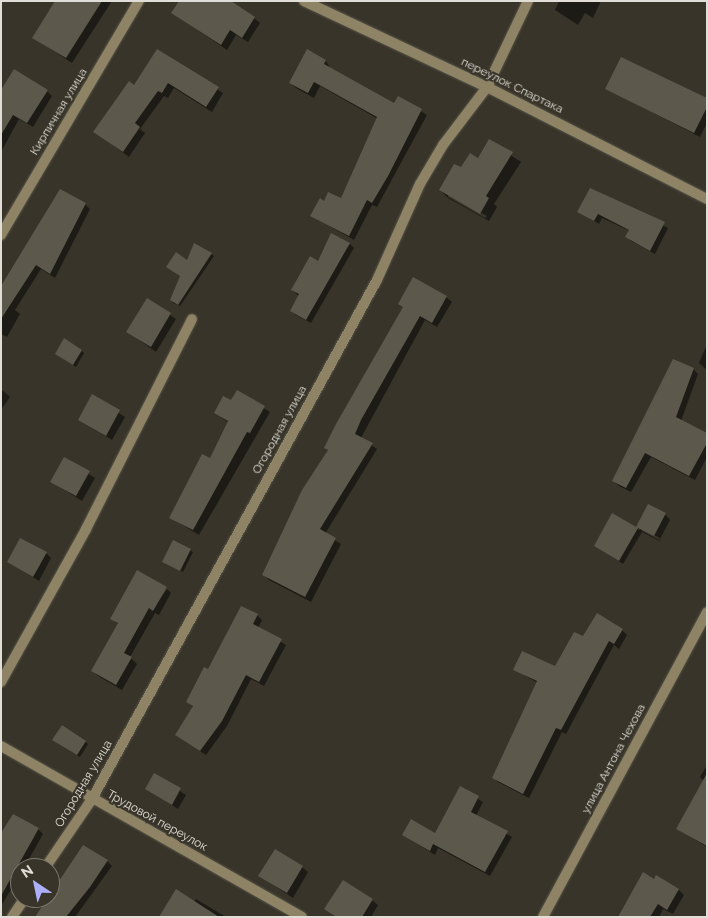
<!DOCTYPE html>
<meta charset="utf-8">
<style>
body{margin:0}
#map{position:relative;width:708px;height:918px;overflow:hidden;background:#383429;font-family:Raleway,sans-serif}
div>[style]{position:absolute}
.shadow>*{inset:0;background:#0007}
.building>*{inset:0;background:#5d584c}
.roads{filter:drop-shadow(0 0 1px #565348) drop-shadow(0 0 1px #565348)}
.minor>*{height:10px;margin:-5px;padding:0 5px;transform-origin:5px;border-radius:5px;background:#8f8365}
.tertiary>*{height:10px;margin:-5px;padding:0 5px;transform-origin:5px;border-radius:5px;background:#8f8365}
span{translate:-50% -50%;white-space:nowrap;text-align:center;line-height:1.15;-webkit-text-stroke:4px #383429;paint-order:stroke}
.street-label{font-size:12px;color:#e1ded8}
.frame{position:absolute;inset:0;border:2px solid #e1ded8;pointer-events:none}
.north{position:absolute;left:10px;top:858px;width:50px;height:50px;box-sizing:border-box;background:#383429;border:1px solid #7c786f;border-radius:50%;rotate:326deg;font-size:14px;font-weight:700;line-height:20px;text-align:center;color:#e1ded8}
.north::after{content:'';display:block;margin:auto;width:18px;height:22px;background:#adaffb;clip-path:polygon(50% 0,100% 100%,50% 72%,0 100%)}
</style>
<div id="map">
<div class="shadow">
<div style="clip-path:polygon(66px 1px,112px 1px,72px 63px,34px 38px)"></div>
<div style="clip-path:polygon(559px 1px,601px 1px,593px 18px,585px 13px,578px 25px,555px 10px)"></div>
<div style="clip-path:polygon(172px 13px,254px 18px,260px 23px,248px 42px,236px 35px,227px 50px)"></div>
<div style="clip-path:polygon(157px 50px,223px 93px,212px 112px,174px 88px,168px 98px,164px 96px,140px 129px,145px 133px,129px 157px,95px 132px,134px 87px)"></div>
<div style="clip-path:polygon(308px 51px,326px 61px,330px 68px,394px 105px,398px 97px,427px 115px,377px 207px,372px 205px,354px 240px,312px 216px,325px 202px,342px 200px,378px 119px,320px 86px,314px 98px,296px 88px,290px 83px)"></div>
<div style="clip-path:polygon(607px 89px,707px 100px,707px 123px,700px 137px)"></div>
<div style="clip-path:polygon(47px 91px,52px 96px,33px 127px,19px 119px,1px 152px,1px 93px)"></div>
<div style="clip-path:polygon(evenodd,490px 141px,521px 162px,494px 204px,497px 207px,489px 221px,448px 198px,440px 190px,462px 169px,479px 159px,490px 141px,448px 194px,487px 216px,485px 218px,448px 197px,448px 194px)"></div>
<div style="clip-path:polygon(590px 189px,668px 228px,655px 254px,631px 241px,627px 237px,630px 231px,602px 218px,599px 224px,578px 211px)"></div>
<div style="clip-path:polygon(85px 204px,90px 209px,55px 278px,41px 269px,15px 310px,20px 314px,7px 337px,1px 334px,1px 287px)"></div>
<div style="clip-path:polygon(350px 244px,354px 248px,311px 323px,296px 315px,291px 311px,299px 296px,292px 290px,318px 262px)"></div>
<div style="clip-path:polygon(211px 254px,214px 256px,180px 306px,173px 303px,171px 300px,187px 261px)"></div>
<div style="clip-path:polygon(446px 297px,452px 302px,437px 327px,425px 320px,361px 438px,377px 449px,325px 534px,341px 544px,311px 602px,269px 580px,264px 575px,329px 451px,325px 448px,404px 308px)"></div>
<div style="clip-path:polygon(147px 300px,176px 319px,156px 352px,128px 332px)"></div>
<div style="clip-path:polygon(707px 344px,707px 370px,699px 363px)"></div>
<div style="clip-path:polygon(82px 351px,84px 353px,76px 367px,59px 356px)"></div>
<div style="clip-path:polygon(693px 369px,698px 374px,681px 421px,707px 435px,707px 457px,695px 480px,651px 457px,631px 492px,619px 486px,614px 481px)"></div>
<div style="clip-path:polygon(1px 389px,10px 397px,1px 410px)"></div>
<div style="clip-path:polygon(237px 391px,270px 412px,199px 535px,171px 518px,210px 460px,229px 423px,215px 413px,232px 402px)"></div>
<div style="clip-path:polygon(92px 396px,125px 417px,112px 440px,79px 420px)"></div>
<div style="clip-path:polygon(64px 459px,95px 478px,82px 501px,52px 482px)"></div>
<div style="clip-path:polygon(evenodd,665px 514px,670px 520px,659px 541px,642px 532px,623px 564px,595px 546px,613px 515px,641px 531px,637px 527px,665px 514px,642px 529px,660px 538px,659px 540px,642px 531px,642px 529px)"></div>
<div style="clip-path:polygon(190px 550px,193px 552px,183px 572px,166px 564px)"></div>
<div style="clip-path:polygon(46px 553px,51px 558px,39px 581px,8px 562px)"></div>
<div style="clip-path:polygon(165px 587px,149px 615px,167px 589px,171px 593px,159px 615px,155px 613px,130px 657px,137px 664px,122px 690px,98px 676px,92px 670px,119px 625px,112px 618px)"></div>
<div style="clip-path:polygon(257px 615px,262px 620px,258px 628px,286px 645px,264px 686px,251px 679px,227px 726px,206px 755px,176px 735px,193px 707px,188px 702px,209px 671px)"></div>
<div style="clip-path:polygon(622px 630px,627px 635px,619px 649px,614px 645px,566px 734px,562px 732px,529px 798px,498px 782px,493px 777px,538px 683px,515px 670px,556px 667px,583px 638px)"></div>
<div style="clip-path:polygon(56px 742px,86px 742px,88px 744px,80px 757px)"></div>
<div style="clip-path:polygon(707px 765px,707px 847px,677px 829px,704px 781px,700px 777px)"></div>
<div style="clip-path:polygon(155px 775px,186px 795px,178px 809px,147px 789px)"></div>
<div style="clip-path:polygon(460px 788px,483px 802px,476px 816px,512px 837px,490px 876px,438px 848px,435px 855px,404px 835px,436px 835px)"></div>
<div style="clip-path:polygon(38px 829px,43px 834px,24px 868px,20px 868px,20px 875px,1px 906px,1px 836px)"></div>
<div style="clip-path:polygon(107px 861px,112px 866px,75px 917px,37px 917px)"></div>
<div style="clip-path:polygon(302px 867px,308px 872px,293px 898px,260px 876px)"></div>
<div style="clip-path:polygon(655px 881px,679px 890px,684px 895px,673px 914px,663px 909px,659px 917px,619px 917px)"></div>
<div style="clip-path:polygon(196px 899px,226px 917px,160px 917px,194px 902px)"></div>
<div style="clip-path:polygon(372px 900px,378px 905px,371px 917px,335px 917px,326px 909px)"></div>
</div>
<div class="building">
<div style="clip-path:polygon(55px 1px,102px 1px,66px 58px,32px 38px)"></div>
<div style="clip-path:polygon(179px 1px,231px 1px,255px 17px,242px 38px,230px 30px,221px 45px,171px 13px)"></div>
<div style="clip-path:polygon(157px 49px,219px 87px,206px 107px,168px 83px,162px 93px,158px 91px,135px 123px,140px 127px,123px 152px,93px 132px,129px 81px,134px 85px)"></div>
<div style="clip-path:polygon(307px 49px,326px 60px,324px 64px,394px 103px,398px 96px,422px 109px,388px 176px,372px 203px,367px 200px,349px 236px,310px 216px,320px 198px,324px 201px,328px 192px,341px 198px,377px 117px,314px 82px,308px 93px,289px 83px)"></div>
<div style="clip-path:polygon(621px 57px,707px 98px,707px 107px,694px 133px,605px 89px)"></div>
<div style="clip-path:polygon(14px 69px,48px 90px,27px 123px,13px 115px,1px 135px,1px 90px)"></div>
<div style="clip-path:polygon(489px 139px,513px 152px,486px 196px,489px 198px,480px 214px,439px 190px,454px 164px,461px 167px,470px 153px,478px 158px)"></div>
<div style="clip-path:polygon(590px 188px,665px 222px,650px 251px,625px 237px,629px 230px,598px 214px,594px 221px,577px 212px)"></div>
<div style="clip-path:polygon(60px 189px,86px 203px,50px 274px,36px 265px,1px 319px,1px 286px)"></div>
<div style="clip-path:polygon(331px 233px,350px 243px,306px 320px,290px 311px,299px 294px,291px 290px,310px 256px,318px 261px)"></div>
<div style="clip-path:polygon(194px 243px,212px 253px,178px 305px,170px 300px,180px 276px,166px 267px,176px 252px,187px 260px)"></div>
<div style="clip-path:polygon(413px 277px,447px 296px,432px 323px,420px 316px,361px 420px,355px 434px,373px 443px,320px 529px,336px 538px,305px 597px,262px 575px,302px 490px,328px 450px,324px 448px,336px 424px,403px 307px,398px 304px)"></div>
<div style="clip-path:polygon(147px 298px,171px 313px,151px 347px,126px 332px)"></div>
<div style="clip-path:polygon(64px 338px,82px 350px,73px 365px,55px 354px)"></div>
<div style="clip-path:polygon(673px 359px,694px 368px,676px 417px,707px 433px,707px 443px,689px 476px,645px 453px,626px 488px,612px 481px)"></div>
<div style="clip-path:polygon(237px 390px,265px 406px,250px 433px,247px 432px,193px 530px,169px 518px,202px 454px,210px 458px,228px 421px,214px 413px,223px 396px,231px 400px)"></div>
<div style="clip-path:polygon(92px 394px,120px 410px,106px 436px,78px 420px)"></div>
<div style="clip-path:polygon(64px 457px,90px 471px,76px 496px,50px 482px)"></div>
<div style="clip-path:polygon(648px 504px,666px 513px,654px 536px,636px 527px)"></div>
<div style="clip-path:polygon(612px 513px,638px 528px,619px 561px,594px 546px)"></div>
<div style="clip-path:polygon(20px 538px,47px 552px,33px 577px,7px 562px)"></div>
<div style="clip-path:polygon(173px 540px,191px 549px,180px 571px,162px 562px)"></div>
<div style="clip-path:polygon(137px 570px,167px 587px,153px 611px,149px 608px,124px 653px,132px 657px,116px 685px,91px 671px,118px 623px,110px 619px)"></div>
<div style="clip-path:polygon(241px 606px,258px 614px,253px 624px,282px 639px,259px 682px,246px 675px,222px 721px,200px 751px,175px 735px,193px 706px,186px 702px,204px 667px,208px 669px)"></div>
<div style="clip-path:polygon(597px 613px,623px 629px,614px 644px,609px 641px,561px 730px,556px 728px,523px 794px,492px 778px,537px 681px,513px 670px,522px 651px,555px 666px,574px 632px,583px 636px)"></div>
<div style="clip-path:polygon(62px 725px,86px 741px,77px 755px,52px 740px)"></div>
<div style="clip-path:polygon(154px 773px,181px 788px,172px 805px,145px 789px)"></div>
<div style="clip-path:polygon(707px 773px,707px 846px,676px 829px)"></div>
<div style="clip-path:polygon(460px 786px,479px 796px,471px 812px,508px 831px,485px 872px,433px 844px,430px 851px,402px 835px,411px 819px,435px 833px)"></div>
<div style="clip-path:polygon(13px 814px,39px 828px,1px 896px,1px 833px)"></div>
<div style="clip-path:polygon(83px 845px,108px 860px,90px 887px,66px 917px,35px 917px)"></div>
<div style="clip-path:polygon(275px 849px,303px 866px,287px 893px,258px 876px)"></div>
<div style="clip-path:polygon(643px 872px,654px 879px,656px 875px,679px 889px,667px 910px,658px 904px,650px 917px,618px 917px)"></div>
<div style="clip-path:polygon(343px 880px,373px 899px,362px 917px,336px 917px,324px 909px)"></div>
<div style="clip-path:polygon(176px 889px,219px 917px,159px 917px)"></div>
</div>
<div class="roads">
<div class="minor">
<div style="left:304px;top:1px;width:202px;rotate:25.2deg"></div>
<div style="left:487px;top:87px;width:247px;rotate:27deg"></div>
<div style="left:1px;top:235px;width:272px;rotate:-59.5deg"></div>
<div style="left:1px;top:682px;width:175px;rotate:-60.9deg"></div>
<div style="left:86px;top:529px;width:235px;rotate:-63.2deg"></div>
<div style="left:1px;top:746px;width:346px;rotate:29.6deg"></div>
<div style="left:45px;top:868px;width:83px;rotate:-55.7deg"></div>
<div style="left:92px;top:799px;width:592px;rotate:-61.23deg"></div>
<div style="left:377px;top:280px;width:105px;rotate:-65.9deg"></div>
<div style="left:420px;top:184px;width:45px;rotate:-59.5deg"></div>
<div style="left:443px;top:145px;width:73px;rotate:-52.8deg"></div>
<div style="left:487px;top:87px;width:95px;rotate:-64.5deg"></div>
<div style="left:12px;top:917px;width:23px;rotate:-56deg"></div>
</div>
<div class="tertiary">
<div style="left:543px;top:917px;width:346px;rotate:-61.7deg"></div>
</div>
</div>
<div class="street-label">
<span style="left:512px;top:86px;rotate:26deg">переулок Спартака</span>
<span style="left:59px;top:112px;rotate:-59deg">Кирпичная улица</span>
<span style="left:280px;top:430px;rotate:-61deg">Огородная улица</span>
<span style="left:614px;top:759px;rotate:-62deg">улица Антона Чехова</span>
<span style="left:84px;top:784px;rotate:-59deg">Огородная улица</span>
<span style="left:157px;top:821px;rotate:29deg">Трудовой переулок</span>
</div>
<div class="frame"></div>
<div class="north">N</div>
</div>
